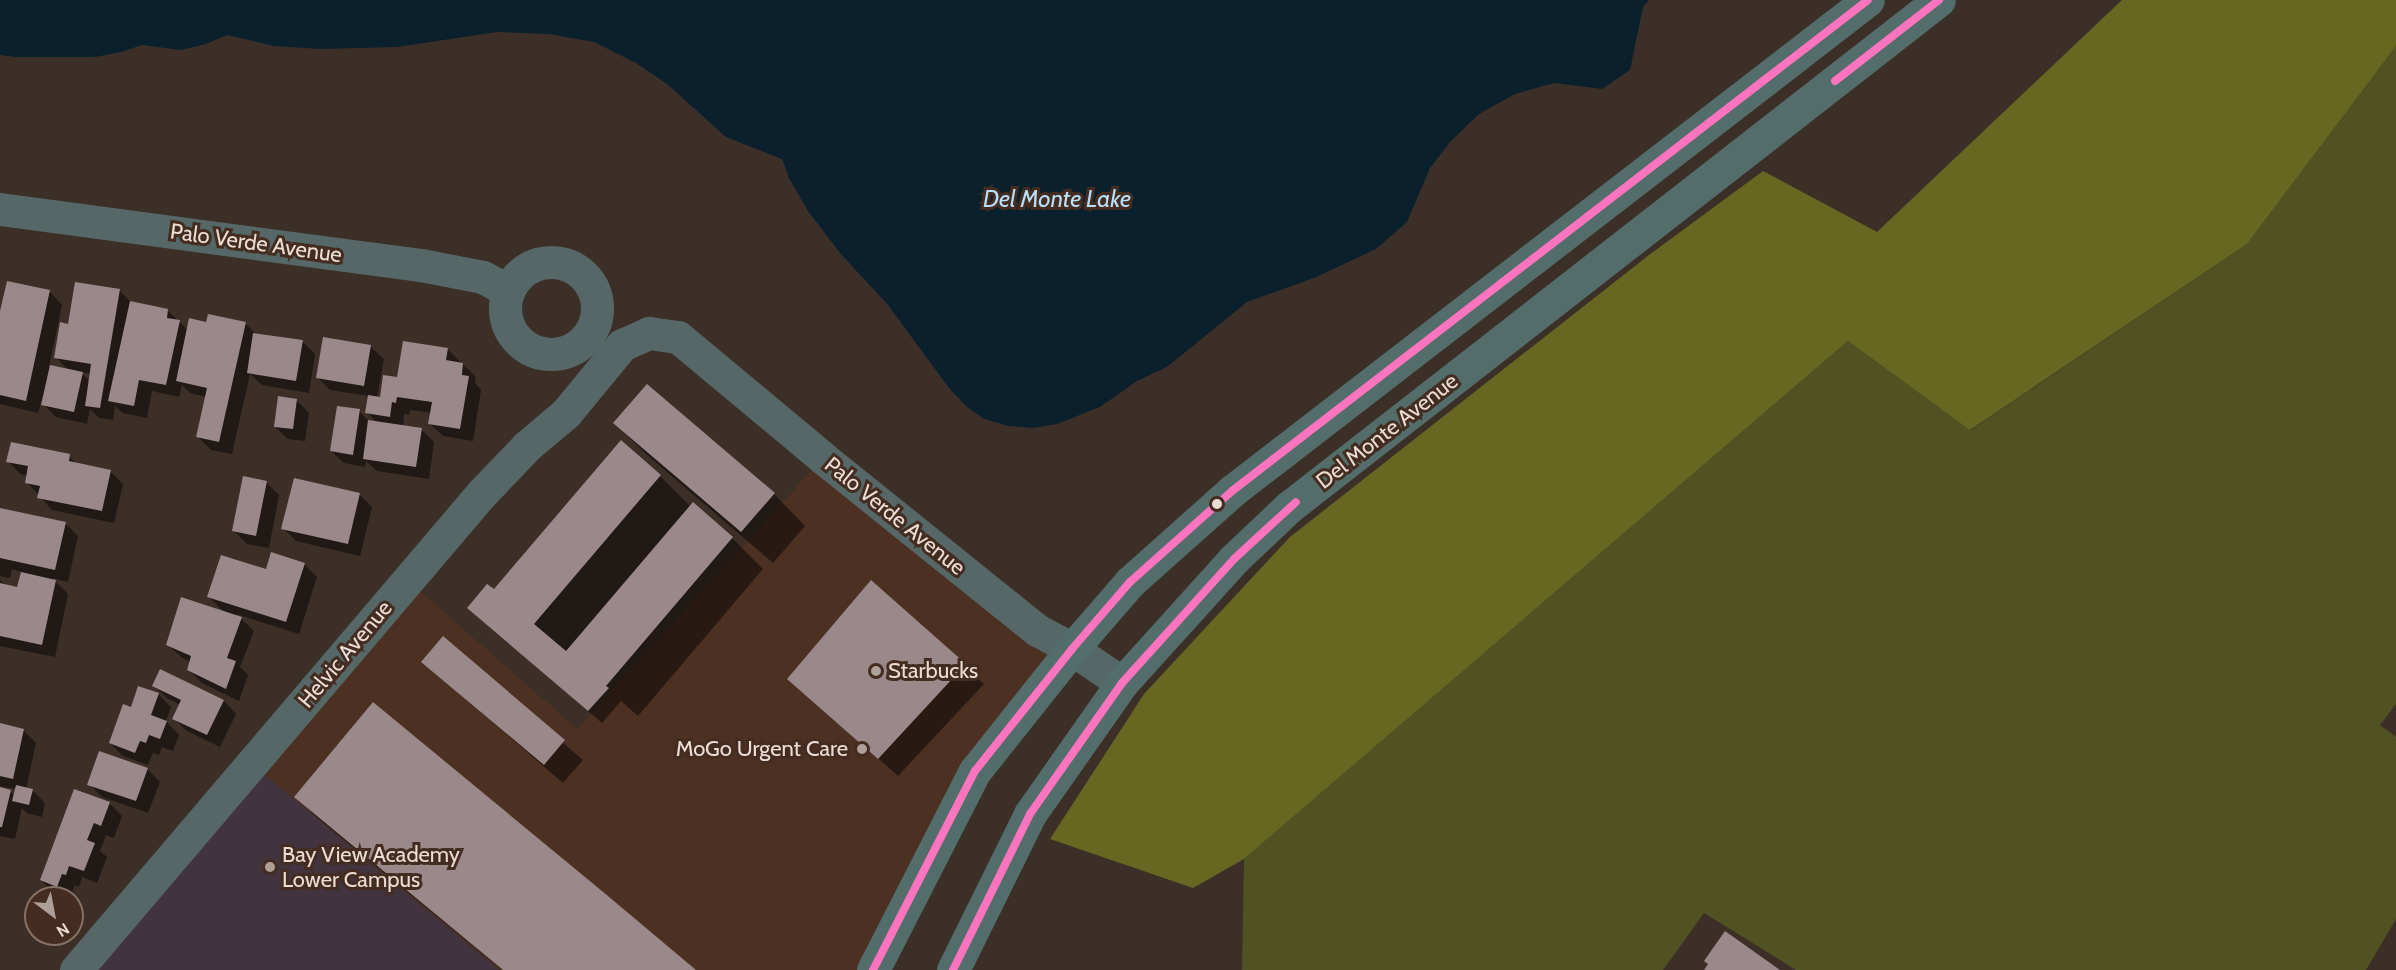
<!DOCTYPE html>
<style>
body{margin:0}
#map{position:relative;width:2396px;height:970px;overflow:hidden;background:#3c2f28;font-family:Cabin,sans-serif}
div>[style]{position:absolute}
.built>*{inset:0;background:#4c3022}
.education>*{inset:0;background:#41343f}
.green>*{inset:0;background:#505222}
.forest>*{inset:0;background:#666821}
.water>*{inset:0;background:#0a202c}
.shadow>*{inset:0;background:#0007}
.building>*{inset:0;background:#9a888a}
.minor>*{height:33px;margin:-16.5px;padding:0 16.5px;transform-origin:16.5px;border-radius:16.5px;background:#556867}
.minor>.ring{margin:-16.5px;padding:0;box-sizing:content-box;background:none;border:33px solid #556867;border-radius:50%}
.primary>*{height:33px;margin:-16.5px;padding:0 16.5px;transform-origin:16.5px;border-radius:16.5px;background:#526d6a}
.bus-1>*{height:8px;margin:-4px;padding:0 4px;transform-origin:4px;border-radius:4px;background:#fc73be}
.dots>*{width:16px;height:16px;translate:-50% -50%;box-sizing:border-box;border:3px solid #442c20;border-radius:50%}
span{translate:-50% -50%;white-space:nowrap;text-align:center;line-height:1.15;-webkit-text-stroke:6px #442c20;paint-order:stroke}
.street-label{font-size:22px;color:#ebdcd4}
.poi-label{font-size:22px;color:#ebdcd4}
.left{translate:0 -50%;text-align:left}
.right{translate:-100% -50%;text-align:right}
.water-label{font-size:24px;color:#b7dff7;font-style:italic}
.north{position:absolute;left:24px;top:886px;width:60px;height:60px;box-sizing:border-box;background:#442c20;border:2px solid #877268;border-radius:50%;rotate:148deg;font-size:16px;font-weight:700;line-height:24px;text-align:center;color:#ebdcd4}
.north::after{content:'';display:block;margin:auto;width:21px;height:27px;background:#ae9f98;clip-path:polygon(50% 0,100% 100%,50% 72%,0 100%)}
</style>
<div id="map">
<div class="built">
<div style="clip-path:polygon(823px 458px,1072px 649px,975px 771px,873px 970px,499px 970px,252px 764px,408px 580px,577px 729px)"></div>
</div>
<div class="education">
<div style="clip-path:polygon(252px 764px,499px 970px,76px 970px)"></div>
</div>
<div class="green">
<div style="clip-path:polygon(2396px 46px,2396px 704px,2380px 725px,2396px 737px,2396px 919px,2366px 970px,1796px 970px,1704px 913px,1663px 970px,1242px 970px,1244px 859px,1848px 341px,1971px 430px,2247px 244px)"></div>
</div>
<div class="forest">
<div style="clip-path:polygon(2122px 0,2396px 0,2396px 46px,2247px 244px,1970px 430px,1848px 341px,1244px 859px,1193px 888px,1050px 839px,1144px 694px,1290px 537px,1649px 255px,1763px 171px,1877px 232px)"></div>
</div>
<div class="water">
<div style="clip-path:polygon(0 0,1649px 0,1643px 7px,1630px 70px,1602px 89px,1554px 83px,1515px 94px,1479px 114px,1450px 142px,1430px 168px,1407px 222px,1376px 249px,1314px 278px,1247px 302px,1167px 367px,1137px 381px,1100px 407px,1057px 424px,1033px 428px,1009px 426px,984px 419px,967px 407px,949px 388px,888px 305px,840px 253px,808px 211px,789px 178px,782px 159px,726px 137px,667px 84px,636px 63px,594px 42px,549px 34px,497px 32px,397px 47px,321px 49px,274px 46px,227px 35px,206px 44px,181px 50px,142px 45px,121px 52px,95px 57px,16px 57px,0 55px)"></div>
</div>
<div class="shadow">
<div style="clip-path:polygon(evenodd,8px 283px,50px 292px,62px 305px,49px 367px,69px 371px,56px 357px,70px 325px,119px 290px,132px 303px,168px 311px,188px 330px,208px 323px,246px 324px,257px 335px,302px 341px,315px 354px,309px 393px,262px 385px,250px 374px,232px 454px,211px 450px,198px 437px,207px 397px,190px 393px,182px 385px,179px 397px,152px 391px,147px 418px,123px 413px,115px 406px,113px 420px,99px 418px,90px 409px,87px 424px,56px 417px,41px 402px,38px 413px,0 404px,0 318px,8px 283px,80px 372px,91px 374px,90px 381px,80px 372px)"></div>
<div style="clip-path:polygon(371px 347px,384px 359px,377px 398px,381px 399px,398px 379px,447px 349px,476px 377px,475px 383px,481px 390px,473px 441px,443px 436px,430px 424px,432px 413px,410px 410px,409px 415px,404px 414px,403px 427px,421px 429px,434px 442px,429px 479px,377px 471px,366px 461px,365px 467px,344px 463px,331px 451px,359px 411px,370px 422px,377px 423px,367px 412px,369px 396px,330px 390px,317px 377px)"></div>
<div style="clip-path:polygon(296px 400px,309px 413px,305px 441px,288px 439px,275px 427px)"></div>
<div style="clip-path:polygon(615px 423px,774px 494px,805px 526px,773px 563px,646px 454px)"></div>
<div style="clip-path:polygon(69px 456px,78px 465px,110px 471px,123px 484px,114px 523px,52px 510px,27px 482px,28px 476px,20px 474px,8px 461px)"></div>
<div style="clip-path:polygon(660px 476px,691px 507px,732px 538px,763px 569px,638px 716px,621px 701px,602px 723px,469px 608px,500px 596px)"></div>
<div style="clip-path:polygon(266px 482px,279px 495px,269px 548px,247px 544px,234px 531px)"></div>
<div style="clip-path:polygon(359px 494px,372px 507px,360px 556px,296px 541px,283px 528px)"></div>
<div style="clip-path:polygon(0 509px,65px 523px,78px 536px,68px 582px,52px 578px,68px 594px,55px 657px,0 646px,0 580px,6px 586px,19px 589px,22px 572px,12px 569px,10px 578px,0 576px)"></div>
<div style="clip-path:polygon(304px 564px,317px 577px,299px 634px,236px 614px,254px 631px,240px 667px,248px 675px,239px 701px,202px 683px,189px 670px,191px 662px,181px 657px,168px 645px,226px 614px,209px 597px,267px 571px)"></div>
<div style="clip-path:polygon(871px 582px,984px 684px,898px 776px,789px 679px)"></div>
<div style="clip-path:polygon(443px 638px,583px 760px,563px 783px,423px 662px)"></div>
<div style="clip-path:polygon(161px 671px,224px 701px,236px 714px,220px 747px,187px 731px,174px 719px,181px 705px,167px 698px,154px 686px)"></div>
<div style="clip-path:polygon(139px 688px,159px 695px,171px 707px,166px 721px,179px 735px,173px 751px,162px 747px,159px 755px,153px 753px,148px 765px,123px 756px,110px 743px,131px 709px)"></div>
<div style="clip-path:polygon(0 725px,23px 730px,36px 743px,26px 789px,32px 790px,45px 803px,42px 817px,27px 813px,22px 808px,15px 839px,0 836px,0 789px,10px 791px,15px 796px,16px 789px,0 786px)"></div>
<div style="clip-path:polygon(147px 769px,160px 782px,148px 813px,102px 797px,89px 784px)"></div>
<div style="clip-path:polygon(296px 796px,693px 970px,502px 970px,314px 815px)"></div>
<div style="clip-path:polygon(109px 803px,122px 816px,114px 838px,106px 835px,100px 851px,107px 857px,97px 883px,82px 877px,79px 887px,75px 885px,70px 898px,54px 893px,41px 880px)"></div>
</div>
<div class="building">
<div style="clip-path:polygon(7px 281px,50px 290px,26px 401px,0 395px,0 311px)"></div>
<div style="clip-path:polygon(75px 282px,120px 289px,100px 408px,85px 406px,91px 364px,54px 358px,60px 322px,68px 324px)"></div>
<div style="clip-path:polygon(130px 301px,168px 309px,167px 318px,180px 320px,166px 385px,139px 380px,134px 406px,108px 401px)"></div>
<div style="clip-path:polygon(208px 314px,246px 322px,219px 442px,196px 437px,207px 388px,176px 381px,189px 318px,206px 322px)"></div>
<div style="clip-path:polygon(253px 333px,303px 340px,296px 381px,247px 373px)"></div>
<div style="clip-path:polygon(323px 337px,371px 345px,364px 386px,316px 378px)"></div>
<div style="clip-path:polygon(403px 341px,448px 348px,446px 360px,463px 363px,462px 375px,469px 376px,460px 429px,428px 424px,432px 402px,397px 397px,396px 403px,392px 402px,390px 417px,365px 413px,368px 395px,380px 397px,383px 375px,397px 377px)"></div>
<div style="clip-path:polygon(50px 365px,83px 372px,74px 412px,41px 405px)"></div>
<div style="clip-path:polygon(647px 384px,775px 493px,741px 532px,613px 423px)"></div>
<div style="clip-path:polygon(278px 396px,297px 399px,293px 429px,274px 427px)"></div>
<div style="clip-path:polygon(337px 406px,360px 409px,353px 455px,330px 451px)"></div>
<div style="clip-path:polygon(368px 420px,422px 428px,416px 467px,363px 459px)"></div>
<div style="clip-path:polygon(621px 440px,661px 475px,534px 624px,566px 651px,693px 502px,733px 537px,606px 686px,609px 688px,588px 711px,467px 608px,487px 584px,494px 589px)"></div>
<div style="clip-path:polygon(11px 442px,70px 454px,69px 461px,111px 470px,102px 511px,37px 498px,40px 486px,25px 483px,28px 466px,6px 462px)"></div>
<div style="clip-path:polygon(243px 476px,267px 481px,256px 536px,232px 531px)"></div>
<div style="clip-path:polygon(294px 478px,360px 493px,348px 544px,281px 529px)"></div>
<div style="clip-path:polygon(0 508px,66px 522px,55px 570px,0 558px)"></div>
<div style="clip-path:polygon(271px 552px,305px 563px,286px 622px,207px 597px,221px 555px,266px 569px)"></div>
<div style="clip-path:polygon(21px 572px,56px 580px,42px 645px,0 636px,0 583px,17px 587px)"></div>
<div style="clip-path:polygon(871px 580px,966px 664px,878px 759px,787px 679px)"></div>
<div style="clip-path:polygon(181px 597px,242px 617px,227px 658px,236px 661px,226px 689px,187px 670px,191px 656px,166px 645px)"></div>
<div style="clip-path:polygon(443px 636px,565px 740px,544px 765px,421px 662px)"></div>
<div style="clip-path:polygon(160px 669px,224px 700px,207px 735px,172px 719px,181px 700px,152px 686px)"></div>
<div style="clip-path:polygon(138px 686px,159px 693px,151px 715px,167px 721px,160px 739px,149px 735px,146px 743px,140px 741px,135px 753px,109px 743px,123px 704px,131px 707px)"></div>
<div style="clip-path:polygon(373px 702px,608px 896px,696px 970px,503px 970px,294px 797px)"></div>
<div style="clip-path:polygon(0 723px,24px 729px,13px 779px,0 776px)"></div>
<div style="clip-path:polygon(99px 751px,148px 768px,136px 801px,87px 785px)"></div>
<div style="clip-path:polygon(16px 785px,33px 789px,29px 805px,12px 801px)"></div>
<div style="clip-path:polygon(0 787px,11px 790px,2px 827px,0 827px)"></div>
<div style="clip-path:polygon(74px 789px,110px 802px,101px 826px,94px 823px,87px 840px,95px 843px,84px 871px,69px 866px,66px 875px,62px 874px,57px 887px,40px 880px)"></div>
<div style="clip-path:polygon(1725px 931px,1780px 970px,1704px 970px,1708px 964px,1704px 961px)"></div>
</div>
<div class="minor">
<div style="left:0;top:209px;width:425px;rotate:7.6deg"></div>
<div style="left:421px;top:265px;width:63px;rotate:11deg"></div>
<div style="left:483px;top:277px;width:29px;rotate:29deg"></div>
<div class="ring" style="left:505px;top:262px;width:59px;height:59px"></div>
<div style="left:76px;top:970px;width:626px;rotate:-49.6deg"></div>
<div style="left:482px;top:493px;width:65px;rotate:-46.2deg"></div>
<div style="left:527px;top:446px;width:51px;rotate:-40.2deg"></div>
<div style="left:566px;top:413px;width:88px;rotate:-50.5deg"></div>
<div style="left:622px;top:345px;width:30px;rotate:-24deg"></div>
<div style="left:649px;top:333px;width:29px;rotate:8deg"></div>
<div style="left:678px;top:337px;width:189px;rotate:39.8deg"></div>
<div style="left:823px;top:458px;width:275px;rotate:38.8deg"></div>
<div style="left:1037px;top:630px;width:40px;rotate:28deg"></div>
<div style="left:1072px;top:649px;width:60px;rotate:34.2deg"></div>
</div>
<div class="primary">
<div style="left:873px;top:970px;width:224px;rotate:-62.9deg"></div>
<div style="left:975px;top:771px;width:156px;rotate:-51.5deg"></div>
<div style="left:1072px;top:649px;width:89px;rotate:-49.1deg"></div>
<div style="left:1130px;top:582px;width:137px;rotate:-41.7deg"></div>
<div style="left:1232px;top:491px;width:803px;rotate:-37.67deg"></div>
<div style="left:953px;top:970px;width:174px;rotate:-63.7deg"></div>
<div style="left:1030px;top:814px;width:160px;rotate:-54.9deg"></div>
<div style="left:1122px;top:683px;width:167px;rotate:-47.9deg"></div>
<div style="left:1234px;top:559px;width:76px;rotate:-43.4deg"></div>
<div style="left:1289px;top:507px;width:824px;rotate:-37.95deg"></div>
</div>
<div class="bus-1">
<div style="left:1835px;top:81px;width:132px;rotate:-37.9deg"></div>
<div style="left:873px;top:970px;width:224px;rotate:-62.9deg"></div>
<div style="left:975px;top:771px;width:156px;rotate:-51.5deg"></div>
<div style="left:1072px;top:649px;width:89px;rotate:-49.1deg"></div>
<div style="left:1130px;top:582px;width:137px;rotate:-41.7deg"></div>
<div style="left:1232px;top:491px;width:803px;rotate:-37.67deg"></div>
<div style="left:953px;top:970px;width:174px;rotate:-63.7deg"></div>
<div style="left:1030px;top:814px;width:160px;rotate:-54.9deg"></div>
<div style="left:1122px;top:683px;width:167px;rotate:-47.9deg"></div>
<div style="left:1234px;top:559px;width:84px;rotate:-42.6deg"></div>
</div>
<div class="dots">
<div style="left:1217px;top:504px;background:#ebdcd4"></div>
<div style="left:876px;top:671px;background:#ae9f98"></div>
<div style="left:862px;top:749px;background:#ae9f98"></div>
<div style="left:270px;top:867px;background:#ae9f98"></div>
</div>
<div class="street-label">
<span style="left:256px;top:243px;rotate:8deg">Palo Verde Avenue</span>
<span style="left:1387px;top:431px;rotate:-38deg">Del Monte Avenue</span>
<span style="left:895px;top:516px;rotate:39deg">Palo Verde Avenue</span>
<span style="left:345px;top:654px;rotate:-50deg">Helvic Avenue</span>
</div>
<div class="poi-label">
<span class="left" style="left:888px;top:671px">Starbucks</span>
<span class="right" style="left:848px;top:749px">MoGo Urgent Care</span>
<span class="left" style="left:282px;top:867px">Bay View Academy<br>Lower Campus</span>
</div>
<div class="water-label">
<span style="left:1057px;top:199px">Del Monte Lake</span>
</div>
<div class="north">N</div>
</div>
